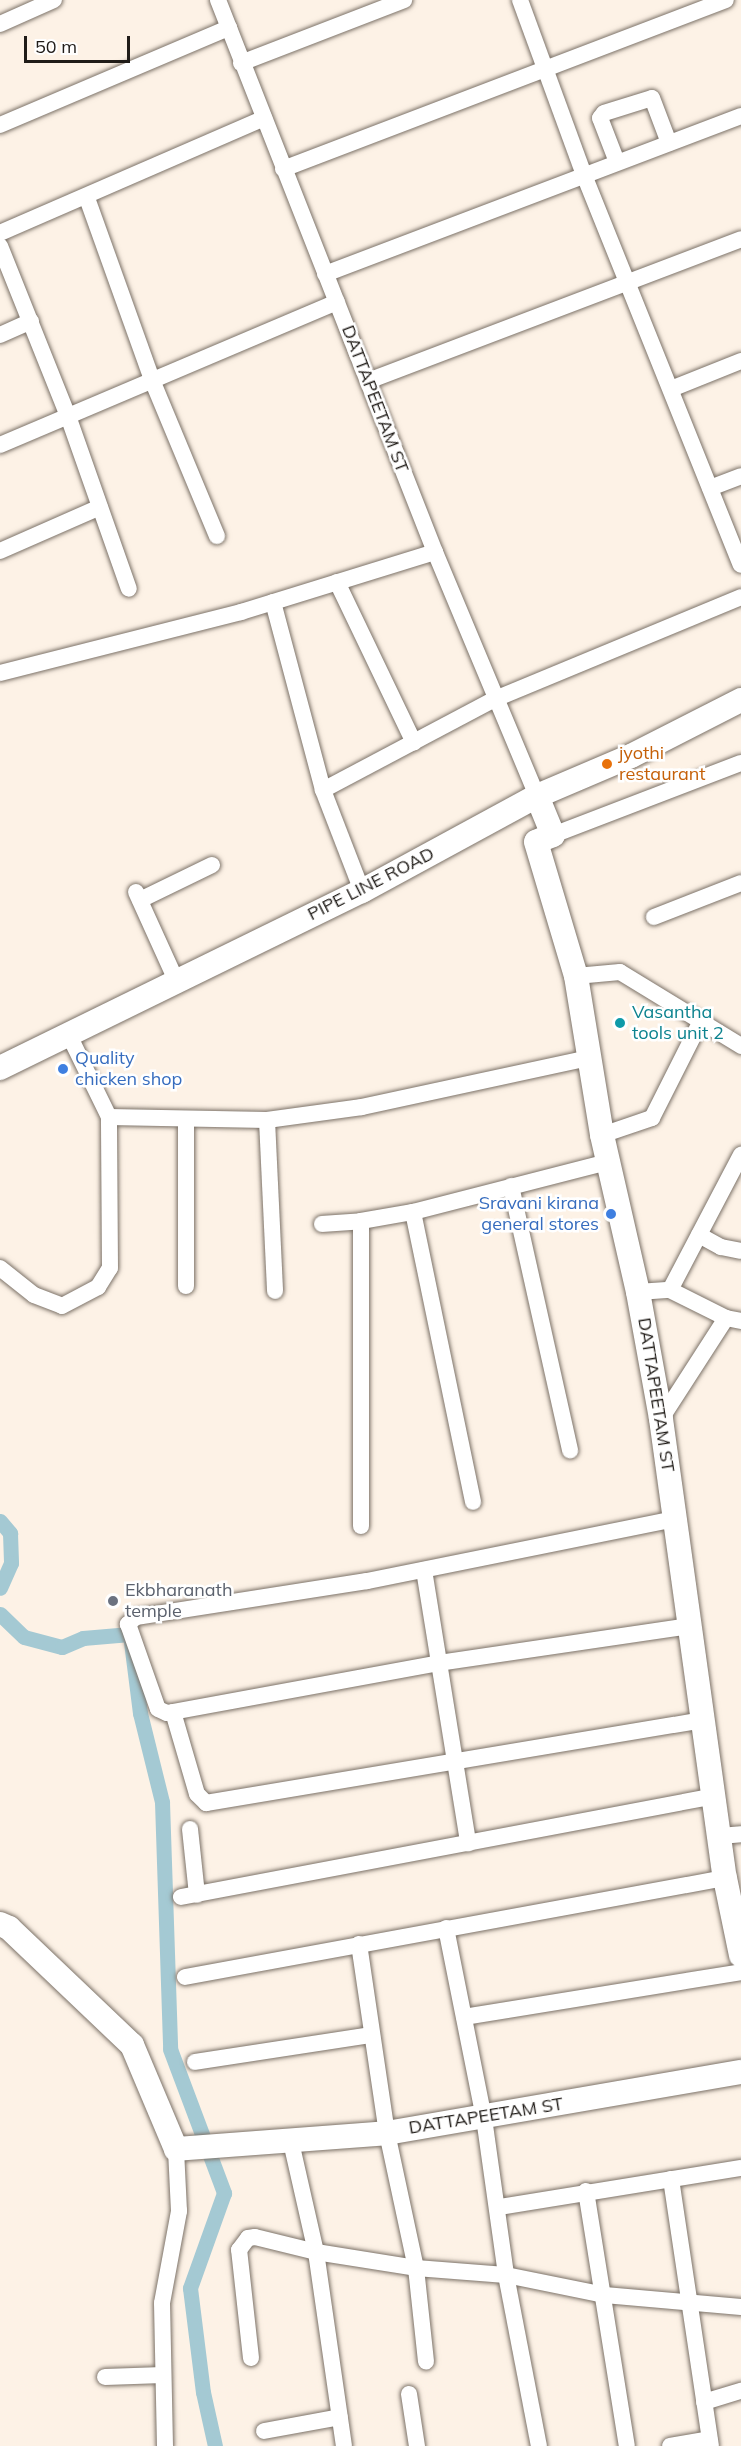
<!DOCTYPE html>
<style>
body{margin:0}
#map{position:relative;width:741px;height:2446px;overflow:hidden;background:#fdf2e6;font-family:Mulish,sans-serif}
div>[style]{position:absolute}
.canal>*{height:15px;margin:-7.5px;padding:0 7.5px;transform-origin:7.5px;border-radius:7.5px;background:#a4c9d3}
.roads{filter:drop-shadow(0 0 2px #7c7268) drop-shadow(0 0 2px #7c7268)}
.street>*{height:16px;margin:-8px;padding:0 8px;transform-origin:8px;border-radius:8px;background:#fff}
.secondary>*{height:24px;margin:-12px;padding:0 12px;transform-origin:12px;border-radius:12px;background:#fff}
.dots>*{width:16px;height:16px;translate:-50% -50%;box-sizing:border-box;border:3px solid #fff;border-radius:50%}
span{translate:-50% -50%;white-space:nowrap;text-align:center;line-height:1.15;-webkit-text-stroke:5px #fff;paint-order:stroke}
.street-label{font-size:18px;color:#201c18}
.food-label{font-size:18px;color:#c56008}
.left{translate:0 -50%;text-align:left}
.culture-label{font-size:18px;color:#0d838f}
.shop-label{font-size:18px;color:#366cbe}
.right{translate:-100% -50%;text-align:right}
.worship-label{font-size:18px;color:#5b616d}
.scale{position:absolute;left:24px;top:36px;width:106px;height:27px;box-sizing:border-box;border:3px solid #201c18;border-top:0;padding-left:8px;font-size:18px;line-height:21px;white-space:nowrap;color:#201c18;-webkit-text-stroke:4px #fff;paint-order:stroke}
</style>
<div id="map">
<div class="canal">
<div style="left:0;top:1521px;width:16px;rotate:50deg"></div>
<div style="left:10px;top:1533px;width:30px;rotate:88deg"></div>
<div style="left:11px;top:1563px;width:27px;rotate:114deg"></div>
<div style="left:0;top:1614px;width:33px;rotate:44deg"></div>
<div style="left:24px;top:1637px;width:39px;rotate:15deg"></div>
<div style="left:62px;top:1647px;width:23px;rotate:-23deg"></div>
<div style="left:83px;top:1638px;width:47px;rotate:-4.9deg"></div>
<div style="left:130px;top:1634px;width:80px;rotate:82.8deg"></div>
<div style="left:140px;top:1713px;width:92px;rotate:76.1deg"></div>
<div style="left:162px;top:1802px;width:247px;rotate:88.1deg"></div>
<div style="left:170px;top:2049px;width:154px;rotate:69.4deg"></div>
<div style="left:224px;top:2193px;width:101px;rotate:109.7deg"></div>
<div style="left:190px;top:2288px;width:105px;rotate:82.9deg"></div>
<div style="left:203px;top:2392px;width:55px;rotate:77.5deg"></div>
</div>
<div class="roads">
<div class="street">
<div style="left:218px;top:0;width:593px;rotate:68.54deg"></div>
<div style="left:435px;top:552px;width:264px;rotate:67.3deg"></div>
<div style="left:520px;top:0;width:186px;rotate:69.9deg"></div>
<div style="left:584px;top:175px;width:420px;rotate:68.1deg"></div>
<div style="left:0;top:24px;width:59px;rotate:-24deg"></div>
<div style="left:241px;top:63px;width:175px;rotate:-21.1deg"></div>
<div style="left:0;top:125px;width:249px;rotate:-23deg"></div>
<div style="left:617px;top:162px;width:47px;rotate:-111.1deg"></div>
<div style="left:600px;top:118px;width:6px;rotate:-51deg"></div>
<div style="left:604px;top:113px;width:50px;rotate:-17.4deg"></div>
<div style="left:652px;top:98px;width:48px;rotate:69.3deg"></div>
<div style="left:283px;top:169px;width:474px;rotate:-20.9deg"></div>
<div style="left:87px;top:198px;width:193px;rotate:70.3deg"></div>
<div style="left:152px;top:380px;width:169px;rotate:67.4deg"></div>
<div style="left:0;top:233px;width:288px;rotate:-23.5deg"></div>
<div style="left:0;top:246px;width:183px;rotate:68.2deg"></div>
<div style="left:68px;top:416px;width:183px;rotate:70.6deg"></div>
<div style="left:325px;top:274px;width:445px;rotate:-20.8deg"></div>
<div style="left:0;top:335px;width:34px;rotate:-24deg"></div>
<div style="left:368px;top:381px;width:399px;rotate:-20.8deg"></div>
<div style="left:671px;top:389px;width:75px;rotate:-21.8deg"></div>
<div style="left:0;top:445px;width:366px;rotate:-23deg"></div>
<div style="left:710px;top:488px;width:33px;rotate:-21deg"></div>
<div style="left:0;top:551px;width:109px;rotate:-23.7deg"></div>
<div style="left:337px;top:582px;width:178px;rotate:64.4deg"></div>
<div style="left:273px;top:602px;width:195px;rotate:75.1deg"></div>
<div style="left:323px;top:790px;width:108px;rotate:68.9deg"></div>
<div style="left:0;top:673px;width:249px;rotate:-14.2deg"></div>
<div style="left:241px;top:612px;width:203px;rotate:-17.2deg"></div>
<div style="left:323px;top:790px;width:195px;rotate:-27.9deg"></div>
<div style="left:495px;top:699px;width:266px;rotate:-22.5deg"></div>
<div style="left:553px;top:835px;width:201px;rotate:-21deg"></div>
<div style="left:136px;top:892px;width:97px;rotate:65.6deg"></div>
<div style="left:140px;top:900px;width:80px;rotate:-25.9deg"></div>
<div style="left:654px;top:917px;width:93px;rotate:-21.3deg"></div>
<div style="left:576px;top:976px;width:44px;rotate:-5.2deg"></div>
<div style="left:620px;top:972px;width:142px;rotate:31.4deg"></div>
<div style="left:109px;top:1117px;width:158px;rotate:1.1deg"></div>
<div style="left:267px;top:1120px;width:96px;rotate:-7.8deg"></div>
<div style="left:362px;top:1107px;width:231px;rotate:-12.2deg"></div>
<div style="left:267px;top:1120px;width:171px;rotate:87.3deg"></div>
<div style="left:602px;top:1135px;width:53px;rotate:-18.8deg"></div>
<div style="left:652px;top:1118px;width:109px;rotate:-63.2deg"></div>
<div style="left:511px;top:1186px;width:271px;rotate:77.4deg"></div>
<div style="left:413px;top:1212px;width:296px;rotate:78.3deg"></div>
<div style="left:322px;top:1224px;width:39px;rotate:-4deg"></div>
<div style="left:699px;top:1235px;width:25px;rotate:29deg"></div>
<div style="left:721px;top:1247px;width:20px;rotate:11deg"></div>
<div style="left:0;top:1268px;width:43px;rotate:38.5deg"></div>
<div style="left:34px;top:1295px;width:30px;rotate:21deg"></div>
<div style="left:62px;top:1306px;width:41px;rotate:-27.8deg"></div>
<div style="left:98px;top:1287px;width:22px;rotate:-58deg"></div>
<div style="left:110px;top:1268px;width:151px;rotate:-90.4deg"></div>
<div style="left:109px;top:1117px;width:93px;rotate:-116deg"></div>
<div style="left:186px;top:1286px;width:167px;rotate:-90deg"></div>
<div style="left:670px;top:1290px;width:153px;rotate:-62.3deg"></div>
<div style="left:638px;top:1292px;width:32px;rotate:-4deg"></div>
<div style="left:670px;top:1290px;width:63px;rotate:26.6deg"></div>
<div style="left:726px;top:1318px;width:15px;rotate:11deg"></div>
<div style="left:661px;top:1419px;width:120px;rotate:-57.2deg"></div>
<div style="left:675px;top:1519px;width:314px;rotate:168.6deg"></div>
<div style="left:367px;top:1581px;width:234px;rotate:171.1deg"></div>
<div style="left:136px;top:1617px;width:11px;rotate:139deg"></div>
<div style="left:128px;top:1624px;width:90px;rotate:70.6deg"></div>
<div style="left:158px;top:1709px;width:10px;rotate:24deg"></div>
<div style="left:167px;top:1713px;width:277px;rotate:-10.4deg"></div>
<div style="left:439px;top:1663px;width:254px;rotate:-8.4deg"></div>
<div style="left:361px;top:1526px;width:305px;rotate:-90deg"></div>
<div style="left:361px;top:1221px;width:53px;rotate:-9.8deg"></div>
<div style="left:413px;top:1212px;width:201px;rotate:-14.4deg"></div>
<div style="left:424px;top:1570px;width:277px;rotate:80.8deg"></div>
<div style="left:173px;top:1712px;width:85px;rotate:73.7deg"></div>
<div style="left:197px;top:1794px;width:13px;rotate:45deg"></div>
<div style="left:206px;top:1803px;width:504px;rotate:-9.48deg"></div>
<div style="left:190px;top:1829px;width:66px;rotate:83.9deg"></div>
<div style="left:720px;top:1836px;width:21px;rotate:-5deg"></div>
<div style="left:181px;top:1897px;width:543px;rotate:-10.71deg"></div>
<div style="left:446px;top:1928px;width:194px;rotate:78.7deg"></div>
<div style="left:484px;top:2118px;width:159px;rotate:82deg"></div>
<div style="left:506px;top:2275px;width:174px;rotate:79.1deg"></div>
<div style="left:359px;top:1944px;width:191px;rotate:81.6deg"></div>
<div style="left:387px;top:2133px;width:138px;rotate:77.9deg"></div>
<div style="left:416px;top:2268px;width:94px;rotate:83.9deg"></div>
<div style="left:185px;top:1977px;width:549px;rotate:-10.39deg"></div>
<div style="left:464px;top:2017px;width:281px;rotate:-9.2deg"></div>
<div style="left:195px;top:2062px;width:179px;rotate:-8.7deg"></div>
<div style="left:291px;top:2142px;width:113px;rotate:77.2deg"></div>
<div style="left:316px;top:2252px;width:196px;rotate:81.8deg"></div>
<div style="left:671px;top:2179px;width:270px;rotate:81.5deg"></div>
<div style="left:586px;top:2191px;width:258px;rotate:80.9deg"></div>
<div style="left:499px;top:2207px;width:245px;rotate:-9.2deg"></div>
<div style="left:251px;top:2358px;width:109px;rotate:-96.3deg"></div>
<div style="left:239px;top:2250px;width:15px;rotate:-53deg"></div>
<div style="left:248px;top:2238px;width:7px;rotate:-8deg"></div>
<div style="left:255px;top:2237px;width:63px;rotate:13.8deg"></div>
<div style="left:316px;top:2252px;width:101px;rotate:9.1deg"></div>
<div style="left:416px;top:2268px;width:90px;rotate:4.4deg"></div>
<div style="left:506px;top:2275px;width:100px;rotate:11.5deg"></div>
<div style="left:604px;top:2295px;width:138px;rotate:5deg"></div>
<div style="left:105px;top:2377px;width:58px;rotate:-2deg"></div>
<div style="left:409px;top:2394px;width:53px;rotate:81.3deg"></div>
<div style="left:704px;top:2402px;width:39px;rotate:-17deg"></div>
<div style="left:264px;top:2431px;width:77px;rotate:-10.4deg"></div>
<div style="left:165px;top:2446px;width:143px;rotate:-91.2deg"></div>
<div style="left:162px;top:2303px;width:94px;rotate:-79.5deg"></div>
<div style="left:179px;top:2211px;width:62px;rotate:-92.8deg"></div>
<div style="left:670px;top:2446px;width:40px;rotate:-10deg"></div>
</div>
<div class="secondary">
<div style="left:537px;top:796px;width:42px;rotate:67.7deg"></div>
<div style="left:553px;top:835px;width:18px;rotate:158deg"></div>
<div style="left:536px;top:842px;width:140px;rotate:73.4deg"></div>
<div style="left:576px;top:976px;width:161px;rotate:80.7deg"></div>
<div style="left:602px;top:1135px;width:161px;rotate:77.1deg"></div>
<div style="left:638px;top:1292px;width:129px;rotate:79.7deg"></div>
<div style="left:661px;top:1419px;width:463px;rotate:82.1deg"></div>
<div style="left:725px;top:1878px;width:79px;rotate:78.3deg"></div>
<div style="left:0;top:1068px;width:403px;rotate:-26.1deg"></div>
<div style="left:362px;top:891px;width:199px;rotate:-28.5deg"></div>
<div style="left:537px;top:796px;width:102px;rotate:-23.1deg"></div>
<div style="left:631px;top:756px;width:123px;rotate:-27deg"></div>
<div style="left:0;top:1924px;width:10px;rotate:24deg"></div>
<div style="left:9px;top:1928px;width:170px;rotate:43.6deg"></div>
<div style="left:132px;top:2045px;width:113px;rotate:67.1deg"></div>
<div style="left:176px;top:2149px;width:212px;rotate:-4.3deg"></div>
<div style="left:387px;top:2133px;width:359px;rotate:-9.8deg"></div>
</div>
</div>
<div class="dots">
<div style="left:607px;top:764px;background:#e8710a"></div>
<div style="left:620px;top:1023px;background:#0f9aa8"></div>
<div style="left:63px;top:1069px;background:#3f7fe0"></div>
<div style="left:611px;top:1214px;background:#3f7fe0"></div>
<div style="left:113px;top:1601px;background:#6b7280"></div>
</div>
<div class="street-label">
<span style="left:375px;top:399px;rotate:69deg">DATTAPEETAM ST</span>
<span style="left:371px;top:884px;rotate:-27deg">PIPE LINE ROAD</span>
<span style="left:656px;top:1395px;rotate:81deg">DATTAPEETAM ST</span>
<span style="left:486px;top:2116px;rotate:-9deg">DATTAPEETAM ST</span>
</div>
<div class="food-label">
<span class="left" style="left:619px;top:764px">jyothi<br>restaurant</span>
</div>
<div class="culture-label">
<span class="left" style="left:632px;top:1023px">Vasantha<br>tools unit 2</span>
</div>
<div class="shop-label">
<span class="left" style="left:75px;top:1069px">Quality<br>chicken shop</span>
<span class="right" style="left:599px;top:1214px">Sravani kirana<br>general stores</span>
</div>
<div class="worship-label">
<span class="left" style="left:125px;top:1601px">Ekbharanath<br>temple</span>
</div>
<div class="scale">50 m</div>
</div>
